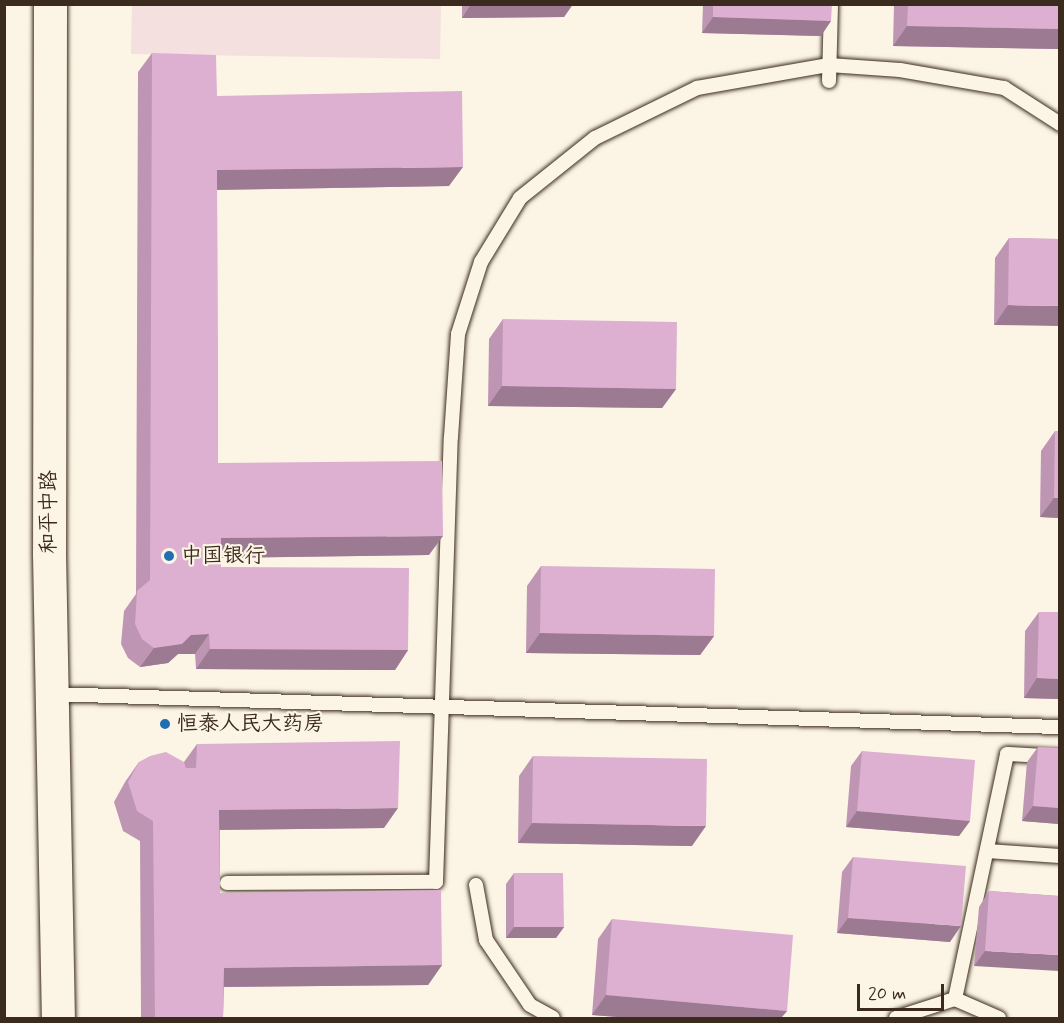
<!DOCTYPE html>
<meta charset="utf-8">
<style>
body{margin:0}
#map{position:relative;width:1064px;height:1023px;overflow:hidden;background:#fcf5e5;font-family:Mynerve,"LXGW WenKai TC",sans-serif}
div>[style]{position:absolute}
.built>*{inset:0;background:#f3e0df}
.roads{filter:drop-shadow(0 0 2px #3b2a1e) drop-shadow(0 0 2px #3b2a1e)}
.lane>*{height:14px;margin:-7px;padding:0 7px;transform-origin:7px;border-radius:7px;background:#fcf5e5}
.primary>*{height:33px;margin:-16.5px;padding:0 16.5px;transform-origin:16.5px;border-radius:16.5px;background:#fcf5e5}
.wall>*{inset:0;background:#be96b4}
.shaded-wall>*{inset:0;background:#9b7a92}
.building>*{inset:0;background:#ddafd1}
.dots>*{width:16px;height:16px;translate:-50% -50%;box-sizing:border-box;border:3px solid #fcf5e5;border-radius:50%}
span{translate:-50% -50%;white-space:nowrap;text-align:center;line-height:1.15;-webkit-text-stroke:4.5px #fcf5e5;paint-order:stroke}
.street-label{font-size:21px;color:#3b2a1e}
.poi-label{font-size:21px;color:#3b2a1e}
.left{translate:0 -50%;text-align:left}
.frame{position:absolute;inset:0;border:6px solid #3b2a1e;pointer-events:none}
.scale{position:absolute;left:857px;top:984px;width:87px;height:27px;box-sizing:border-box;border:3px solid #3b2a1e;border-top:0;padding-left:8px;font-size:18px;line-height:21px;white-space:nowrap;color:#3b2a1e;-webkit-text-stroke:4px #fcf5e5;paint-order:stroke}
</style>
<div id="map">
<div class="built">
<div style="clip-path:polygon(132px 5px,441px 5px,440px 59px,131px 54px)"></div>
</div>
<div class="roads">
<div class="lane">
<div style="left:829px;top:81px;width:77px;rotate:-88.5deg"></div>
<div style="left:52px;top:694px;width:1009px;rotate:1.88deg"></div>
<div style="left:987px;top:851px;width:73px;rotate:3.9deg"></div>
<div style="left:227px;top:883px;width:209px;rotate:-0.3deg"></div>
<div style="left:436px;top:882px;width:445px;rotate:-88.1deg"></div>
<div style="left:451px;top:437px;width:103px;rotate:-86.1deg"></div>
<div style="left:458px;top:334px;width:76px;rotate:-72.3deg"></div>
<div style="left:481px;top:262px;width:75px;rotate:-58.6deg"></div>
<div style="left:520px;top:198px;width:96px;rotate:-38.7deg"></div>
<div style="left:595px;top:138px;width:114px;rotate:-26.1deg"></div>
<div style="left:697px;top:88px;width:134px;rotate:-9.9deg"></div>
<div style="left:829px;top:65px;width:71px;rotate:4deg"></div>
<div style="left:900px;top:70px;width:106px;rotate:9.8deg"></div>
<div style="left:1004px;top:88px;width:67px;rotate:32.7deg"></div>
<div style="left:476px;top:885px;width:56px;rotate:79.7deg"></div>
<div style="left:486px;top:940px;width:78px;rotate:55.9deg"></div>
<div style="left:530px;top:1005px;width:26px;rotate:29deg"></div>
<div style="left:955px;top:999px;width:48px;rotate:23.4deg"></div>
<div style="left:896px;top:1018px;width:62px;rotate:-17.9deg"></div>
<div style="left:955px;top:999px;width:250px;rotate:-78deg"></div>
<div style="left:1007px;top:754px;width:53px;rotate:3.2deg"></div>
</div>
<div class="primary">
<div style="left:50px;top:4px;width:549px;rotate:90.1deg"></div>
<div style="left:49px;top:553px;width:465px;rotate:88.9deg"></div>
</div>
</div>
<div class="wall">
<div style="clip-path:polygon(462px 4px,573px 4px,564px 17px,462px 18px)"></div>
<div style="clip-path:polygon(703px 4px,832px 4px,821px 36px,702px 33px)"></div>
<div style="clip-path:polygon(894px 4px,1059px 4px,1059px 49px,893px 46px)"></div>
<div style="clip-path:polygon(152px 53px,217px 96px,449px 186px,217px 190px,218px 463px,429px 555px,221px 558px,221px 567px,408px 650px,395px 670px,196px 669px,195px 654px,178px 654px,168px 663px,140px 667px,128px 658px,121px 644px,124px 611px,136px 594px,138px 72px)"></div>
<div style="clip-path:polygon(1009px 238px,1059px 239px,994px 325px,995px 258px)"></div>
<div style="clip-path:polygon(503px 319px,676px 389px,662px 408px,488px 406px,489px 339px)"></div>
<div style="clip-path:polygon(1055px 431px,1059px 431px,1059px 518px,1040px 517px,1041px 451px)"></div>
<div style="clip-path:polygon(541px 566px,714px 636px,700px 655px,526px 653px,527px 586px)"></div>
<div style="clip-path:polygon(1039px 612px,1059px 612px,1059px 699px,1024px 698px,1025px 631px)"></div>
<div style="clip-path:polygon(197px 744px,384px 828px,220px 830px,220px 893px,442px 965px,428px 985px,224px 987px,223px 1018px,141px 1018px,140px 841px,123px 831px,114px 802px,125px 782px,139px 762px,184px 762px)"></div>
<div style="clip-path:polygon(1038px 747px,1059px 748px,1059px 824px,1022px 821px,1027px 762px)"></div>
<div style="clip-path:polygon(862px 751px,970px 821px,959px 836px,846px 827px,851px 766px)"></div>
<div style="clip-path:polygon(533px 756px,692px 846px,518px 843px,519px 776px)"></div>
<div style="clip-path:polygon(853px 857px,950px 942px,837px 933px,842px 872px)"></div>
<div style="clip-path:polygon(514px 873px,564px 927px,556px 938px,506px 938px,506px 884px)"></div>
<div style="clip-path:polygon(989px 891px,1059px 896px,974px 966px,979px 907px)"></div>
<div style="clip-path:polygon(612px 919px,787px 1011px,781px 1018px,631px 1018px,592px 1015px,598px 939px)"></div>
</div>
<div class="shaded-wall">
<div style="clip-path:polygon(471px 4px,573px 4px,564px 17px,462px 18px)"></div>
<div style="clip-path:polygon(713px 17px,831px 21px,821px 36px,702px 33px)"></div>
<div style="clip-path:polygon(907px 26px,1059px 29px,1059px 49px,893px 46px)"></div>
<div style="clip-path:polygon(463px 167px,449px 186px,203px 190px,217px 170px)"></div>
<div style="clip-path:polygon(1008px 305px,1059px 306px,1059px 326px,994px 325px)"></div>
<div style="clip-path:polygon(502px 386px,676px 389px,662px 408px,488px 406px)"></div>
<div style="clip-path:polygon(1054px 498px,1059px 498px,1059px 518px,1040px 517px)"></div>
<div style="clip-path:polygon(443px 536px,429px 555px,207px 558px,221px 538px)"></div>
<div style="clip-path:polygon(540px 633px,714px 636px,700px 655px,526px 653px)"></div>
<div style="clip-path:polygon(209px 634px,195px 654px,178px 654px,168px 663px,140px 667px,154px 648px,191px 635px)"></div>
<div style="clip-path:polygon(210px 649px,408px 650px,395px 670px,196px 669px)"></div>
<div style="clip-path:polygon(1037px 678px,1059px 679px,1059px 699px,1024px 698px)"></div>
<div style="clip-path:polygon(1033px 806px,1059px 808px,1059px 824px,1022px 821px)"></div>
<div style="clip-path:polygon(398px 808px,384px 828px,206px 830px,219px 810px)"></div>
<div style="clip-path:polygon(857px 811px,970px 821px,959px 836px,846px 827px)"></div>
<div style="clip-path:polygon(532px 823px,706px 826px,692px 846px,518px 843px)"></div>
<div style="clip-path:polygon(848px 918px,961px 926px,950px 942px,837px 933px)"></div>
<div style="clip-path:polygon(514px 927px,564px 927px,556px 938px,506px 938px)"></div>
<div style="clip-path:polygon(985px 951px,1059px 955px,1059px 971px,974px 966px)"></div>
<div style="clip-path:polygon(442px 965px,428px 985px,210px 987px,224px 968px)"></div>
<div style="clip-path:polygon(606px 995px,787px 1011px,781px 1018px,631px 1018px,592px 1015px)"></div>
</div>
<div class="building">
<div style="clip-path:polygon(713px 4px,832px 4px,831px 21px,713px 17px)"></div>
<div style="clip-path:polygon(908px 4px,1059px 4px,1059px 29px,907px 26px)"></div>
<div style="clip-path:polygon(152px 53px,216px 55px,217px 96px,462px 91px,463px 167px,217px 170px,218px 463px,442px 461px,443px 536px,221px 538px,221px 567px,409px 568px,408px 650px,210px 649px,209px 634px,191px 635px,182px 644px,154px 648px,142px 639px,135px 624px,137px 591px,150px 580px)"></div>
<div style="clip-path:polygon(1009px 238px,1059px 239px,1059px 306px,1008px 305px)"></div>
<div style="clip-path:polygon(503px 319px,677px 322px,676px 389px,502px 386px)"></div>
<div style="clip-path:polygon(1055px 431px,1059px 431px,1059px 498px,1054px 498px)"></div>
<div style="clip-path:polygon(541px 566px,715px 569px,714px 636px,540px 633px)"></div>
<div style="clip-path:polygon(1039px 612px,1059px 612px,1059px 679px,1037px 678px)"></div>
<div style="clip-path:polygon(400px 741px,398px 808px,219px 810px,220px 893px,441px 890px,442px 965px,224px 968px,223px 1018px,155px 1018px,153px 821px,137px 811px,128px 782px,139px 762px,150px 756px,166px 752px,184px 762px,186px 768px,196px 768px,197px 744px)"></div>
<div style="clip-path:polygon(1038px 747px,1059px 748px,1059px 808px,1033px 806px)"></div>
<div style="clip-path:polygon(862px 751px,975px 760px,970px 821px,857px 811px)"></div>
<div style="clip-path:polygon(533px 756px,707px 759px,706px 826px,532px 823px)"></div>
<div style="clip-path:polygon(853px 857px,966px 866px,961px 926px,848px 918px)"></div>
<div style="clip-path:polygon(514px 873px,563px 873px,564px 927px,514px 927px)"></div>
<div style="clip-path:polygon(989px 891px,1059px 896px,1059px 955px,985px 951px)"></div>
<div style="clip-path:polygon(612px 919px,793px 935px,787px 1011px,606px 995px)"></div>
</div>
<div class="dots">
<div style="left:169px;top:556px;background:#1f6fb2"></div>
<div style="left:165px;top:724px;background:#1f6fb2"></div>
</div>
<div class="street-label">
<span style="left:49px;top:512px;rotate:-90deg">和平中路</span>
</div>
<div class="poi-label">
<span class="left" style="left:181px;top:556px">中国银行</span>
<span class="left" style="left:177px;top:724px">恒泰人民大药房</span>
</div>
<div class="frame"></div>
<div class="scale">20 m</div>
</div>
